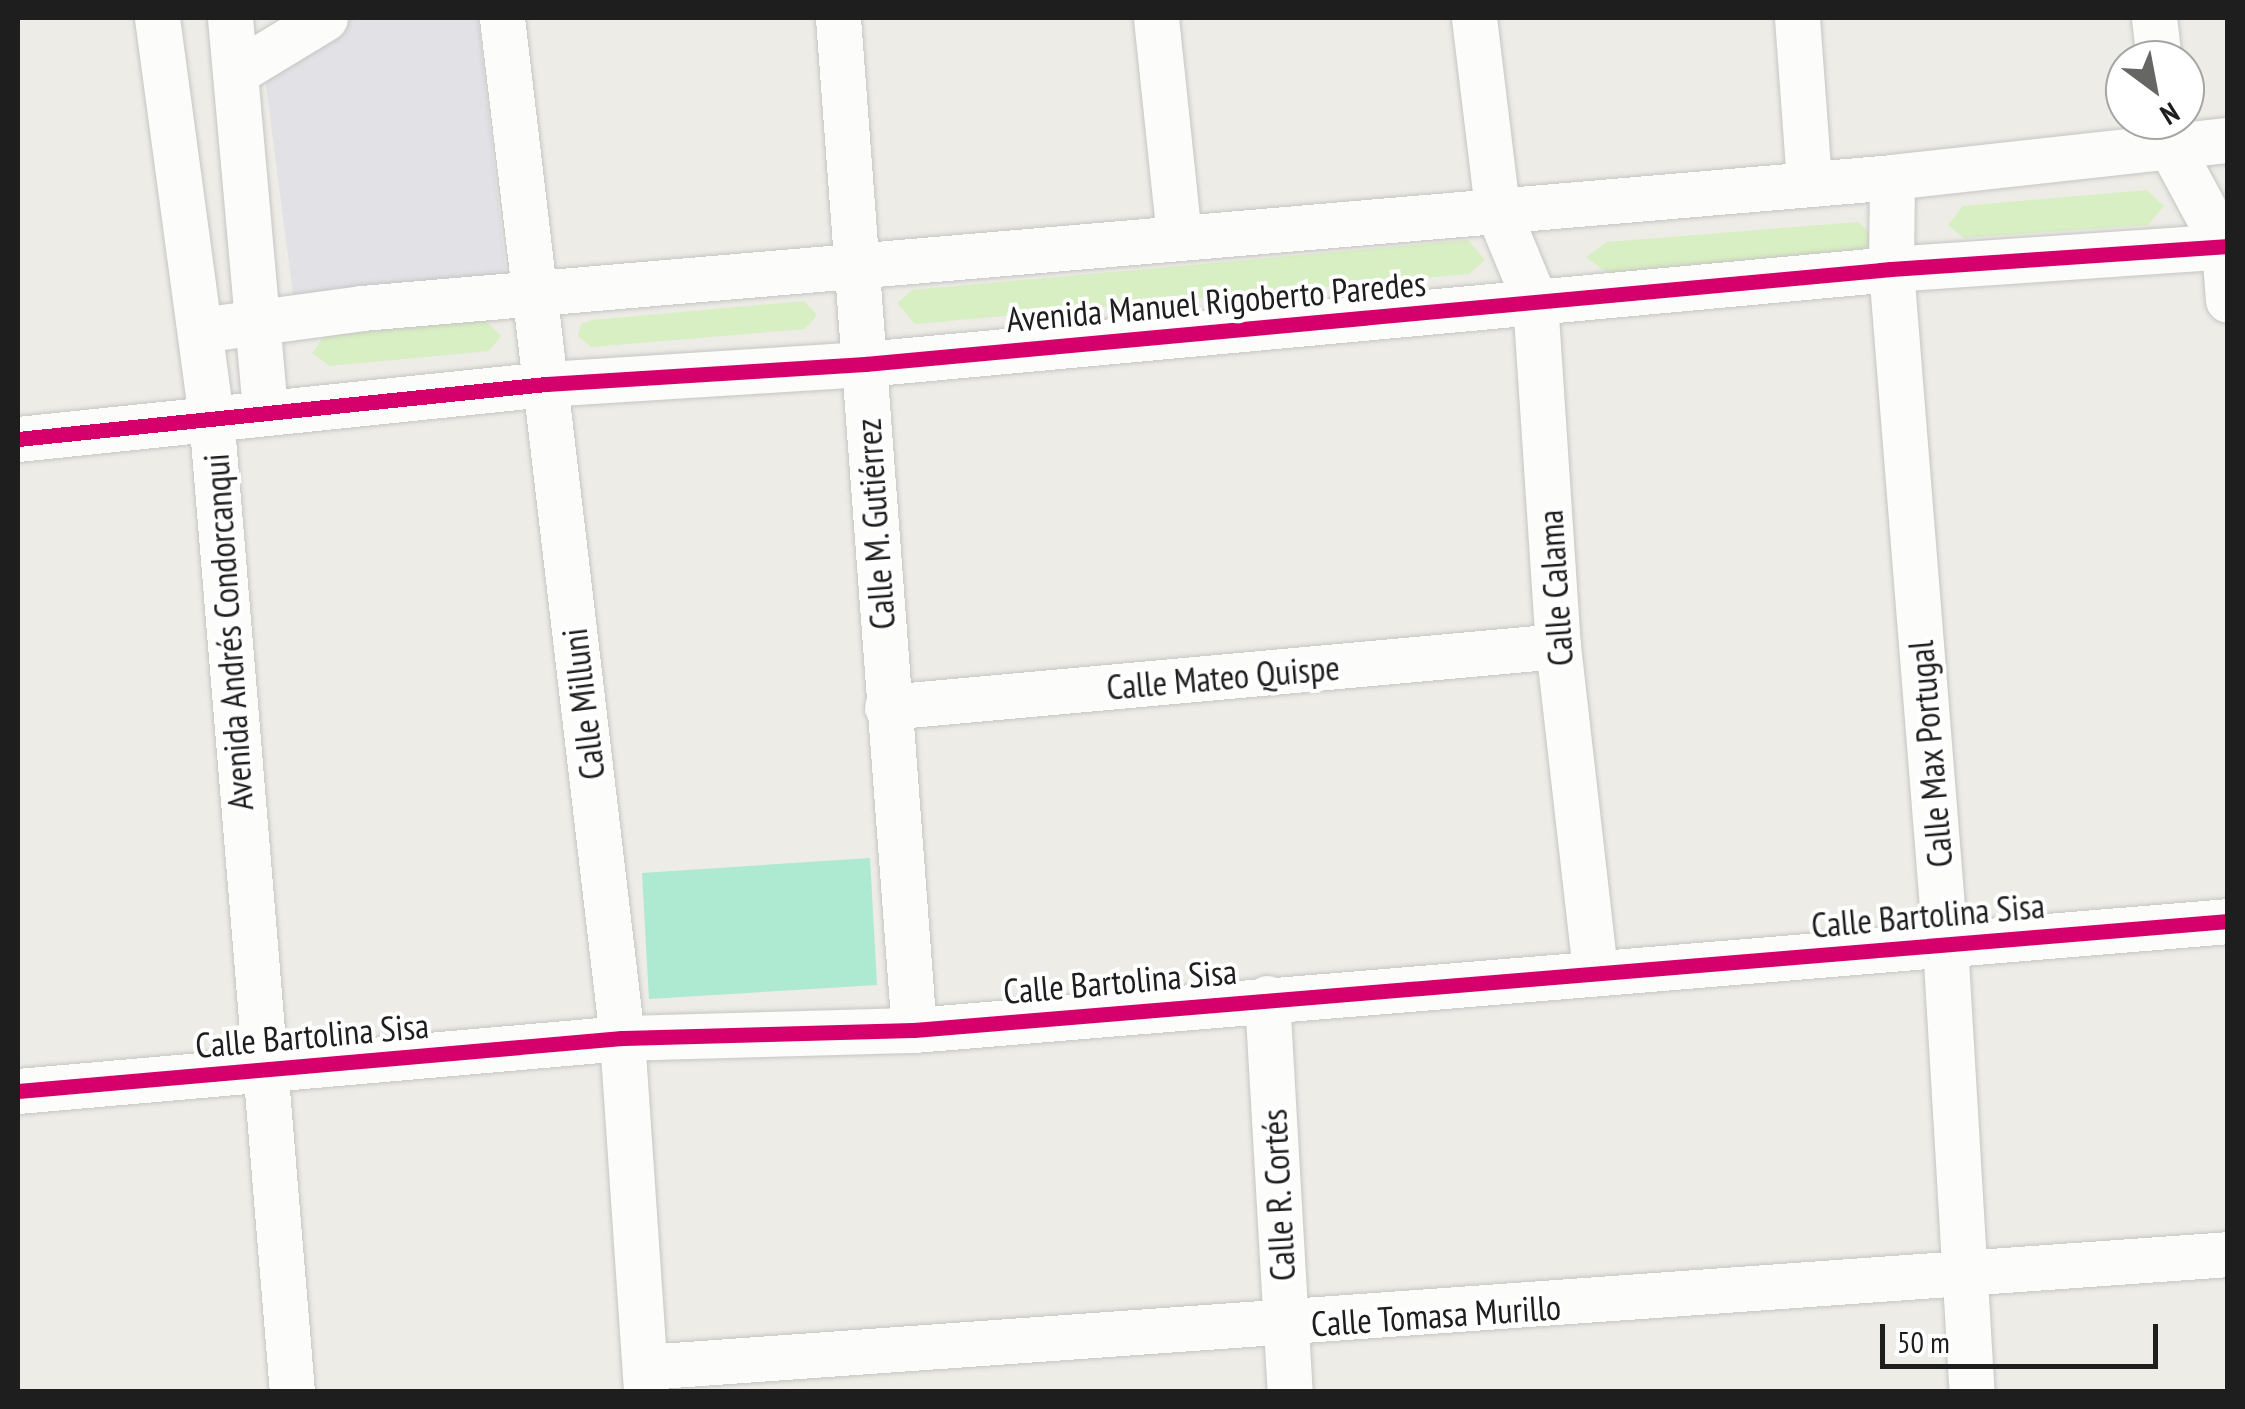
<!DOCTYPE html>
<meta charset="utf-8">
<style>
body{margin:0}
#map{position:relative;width:2245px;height:1409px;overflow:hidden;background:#edece7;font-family:"PT Sans Narrow",sans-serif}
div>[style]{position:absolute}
.grass>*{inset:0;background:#d8eec3}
.pitch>*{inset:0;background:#aee9d2}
.plaza>*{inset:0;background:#e1e1e6}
.roads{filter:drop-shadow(0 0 2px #c5c5c3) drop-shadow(0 0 2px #c5c5c3)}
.minor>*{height:45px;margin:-22.5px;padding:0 22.5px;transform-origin:22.5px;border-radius:22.5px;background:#fcfcfb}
.cycleway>*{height:15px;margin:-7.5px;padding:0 7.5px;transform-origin:7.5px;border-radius:7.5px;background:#d6006c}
span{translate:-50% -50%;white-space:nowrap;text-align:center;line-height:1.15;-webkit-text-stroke:8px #fff;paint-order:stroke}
.street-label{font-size:35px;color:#1e1e1e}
.frame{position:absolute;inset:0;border:20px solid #1e1e1e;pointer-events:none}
.north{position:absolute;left:2105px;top:40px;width:100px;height:100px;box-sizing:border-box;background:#fff;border:2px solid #a5a5a5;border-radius:50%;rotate:148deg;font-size:28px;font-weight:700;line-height:40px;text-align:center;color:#1e1e1e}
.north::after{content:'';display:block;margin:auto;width:35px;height:45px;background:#666664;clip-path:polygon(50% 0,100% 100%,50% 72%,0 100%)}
.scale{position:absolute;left:1880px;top:1324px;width:278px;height:45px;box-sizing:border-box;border:5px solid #1e1e1e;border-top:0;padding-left:12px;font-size:30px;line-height:35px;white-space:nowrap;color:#1e1e1e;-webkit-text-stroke:8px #fff;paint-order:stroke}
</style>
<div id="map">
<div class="grass">
<div style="clip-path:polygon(2147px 190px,2164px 206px,2148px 225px,1964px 238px,1948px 225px,1963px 206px)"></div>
<div style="clip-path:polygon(1858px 222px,1877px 239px,1860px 252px,1610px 275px,1586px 257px,1607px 242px)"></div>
<div style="clip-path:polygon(1468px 240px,1485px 260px,1469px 274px,915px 324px,897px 303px,912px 290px)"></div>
<div style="clip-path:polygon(804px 301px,817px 315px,805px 329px,591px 347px,578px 336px,581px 324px,592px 320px)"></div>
<div style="clip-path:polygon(484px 319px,501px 336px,489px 351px,330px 366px,312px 353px,325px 335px)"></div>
</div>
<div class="pitch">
<div style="clip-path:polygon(870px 858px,877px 985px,649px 999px,642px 873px)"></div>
</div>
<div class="plaza">
<div style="clip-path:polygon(350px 18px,478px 18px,506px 274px,293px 294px,264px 70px)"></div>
</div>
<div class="roads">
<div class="minor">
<div style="left:157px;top:18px;width:401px;rotate:82.3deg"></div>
<div style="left:211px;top:415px;width:980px;rotate:85.26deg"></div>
<div style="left:230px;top:18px;width:395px;rotate:84.9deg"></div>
<div style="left:502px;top:18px;width:1027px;rotate:83.29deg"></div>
<div style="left:622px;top:1038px;width:355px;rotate:86.1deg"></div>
<div style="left:838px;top:18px;width:1015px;rotate:85.71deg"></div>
<div style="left:1156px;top:18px;width:221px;rotate:84deg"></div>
<div style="left:1474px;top:18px;width:192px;rotate:83.1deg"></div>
<div style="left:1497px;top:209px;width:100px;rotate:67.6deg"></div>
<div style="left:1535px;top:301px;width:346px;rotate:86.2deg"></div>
<div style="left:1558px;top:646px;width:328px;rotate:83.5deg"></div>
<div style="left:1797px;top:18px;width:165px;rotate:85.8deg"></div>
<div style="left:2154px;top:18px;width:42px;rotate:83.2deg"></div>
<div style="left:236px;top:72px;width:104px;rotate:-31.2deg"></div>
<div style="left:2166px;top:120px;width:24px;rotate:83deg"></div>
<div style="left:2169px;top:144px;width:116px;rotate:61.7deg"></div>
<div style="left:2224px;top:246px;width:54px;rotate:85.8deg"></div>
<div style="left:1892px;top:177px;width:92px;rotate:90.6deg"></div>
<div style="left:1891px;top:269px;width:677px;rotate:85.43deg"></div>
<div style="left:1945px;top:944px;width:449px;rotate:86.6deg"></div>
<div style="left:200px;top:330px;width:163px;rotate:-7.7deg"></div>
<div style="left:362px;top:308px;width:1536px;rotate:-4.89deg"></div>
<div style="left:1892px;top:177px;width:338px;rotate:-6.3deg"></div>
<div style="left:18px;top:439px;width:531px;rotate:-5.95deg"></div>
<div style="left:546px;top:384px;width:320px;rotate:-3.6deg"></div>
<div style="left:865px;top:364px;width:1030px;rotate:-5.29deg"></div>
<div style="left:1891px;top:269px;width:338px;rotate:-3.9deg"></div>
<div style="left:887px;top:707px;width:674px;rotate:-5.19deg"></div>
<div style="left:1267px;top:998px;width:395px;rotate:86.7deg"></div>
<div style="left:18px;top:1091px;width:606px;rotate:-5.01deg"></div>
<div style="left:622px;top:1038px;width:292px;rotate:-1.6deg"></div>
<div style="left:914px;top:1030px;width:1319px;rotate:-4.74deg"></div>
<div style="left:645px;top:1367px;width:1587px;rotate:-4.08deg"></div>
</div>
</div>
<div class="cycleway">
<div style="left:18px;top:439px;width:531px;rotate:-5.95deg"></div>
<div style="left:546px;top:384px;width:320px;rotate:-3.6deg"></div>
<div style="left:865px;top:364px;width:1030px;rotate:-5.29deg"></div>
<div style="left:1891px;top:269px;width:338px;rotate:-3.9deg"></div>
<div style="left:18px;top:1091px;width:606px;rotate:-5.01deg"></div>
<div style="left:622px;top:1038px;width:292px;rotate:-1.6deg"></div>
<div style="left:914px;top:1030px;width:1319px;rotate:-4.74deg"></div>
</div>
<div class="street-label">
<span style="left:1216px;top:301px;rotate:-5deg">Avenida Manuel Rigoberto Paredes</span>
<span style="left:875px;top:524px;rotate:-94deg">Calle M. Gutiérrez</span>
<span style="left:1555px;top:588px;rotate:-94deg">Calle Calama</span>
<span style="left:228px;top:632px;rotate:-94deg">Avenida Andrés Condorcanqui</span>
<span style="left:1223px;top:677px;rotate:-5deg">Calle Mateo Quispe</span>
<span style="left:583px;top:704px;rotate:-97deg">Calle Milluni</span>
<span style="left:1930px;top:754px;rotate:-95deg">Calle Max Portugal</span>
<span style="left:1928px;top:915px;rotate:-5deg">Calle Bartolina Sisa</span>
<span style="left:1120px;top:981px;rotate:-5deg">Calle Bartolina Sisa</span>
<span style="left:312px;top:1035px;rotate:-5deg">Calle Bartolina Sisa</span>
<span style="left:1278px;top:1195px;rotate:-93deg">Calle R. Cortés</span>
<span style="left:1436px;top:1315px;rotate:-4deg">Calle Tomasa Murillo</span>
</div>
<div class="frame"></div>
<div class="north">N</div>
<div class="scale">50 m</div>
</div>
